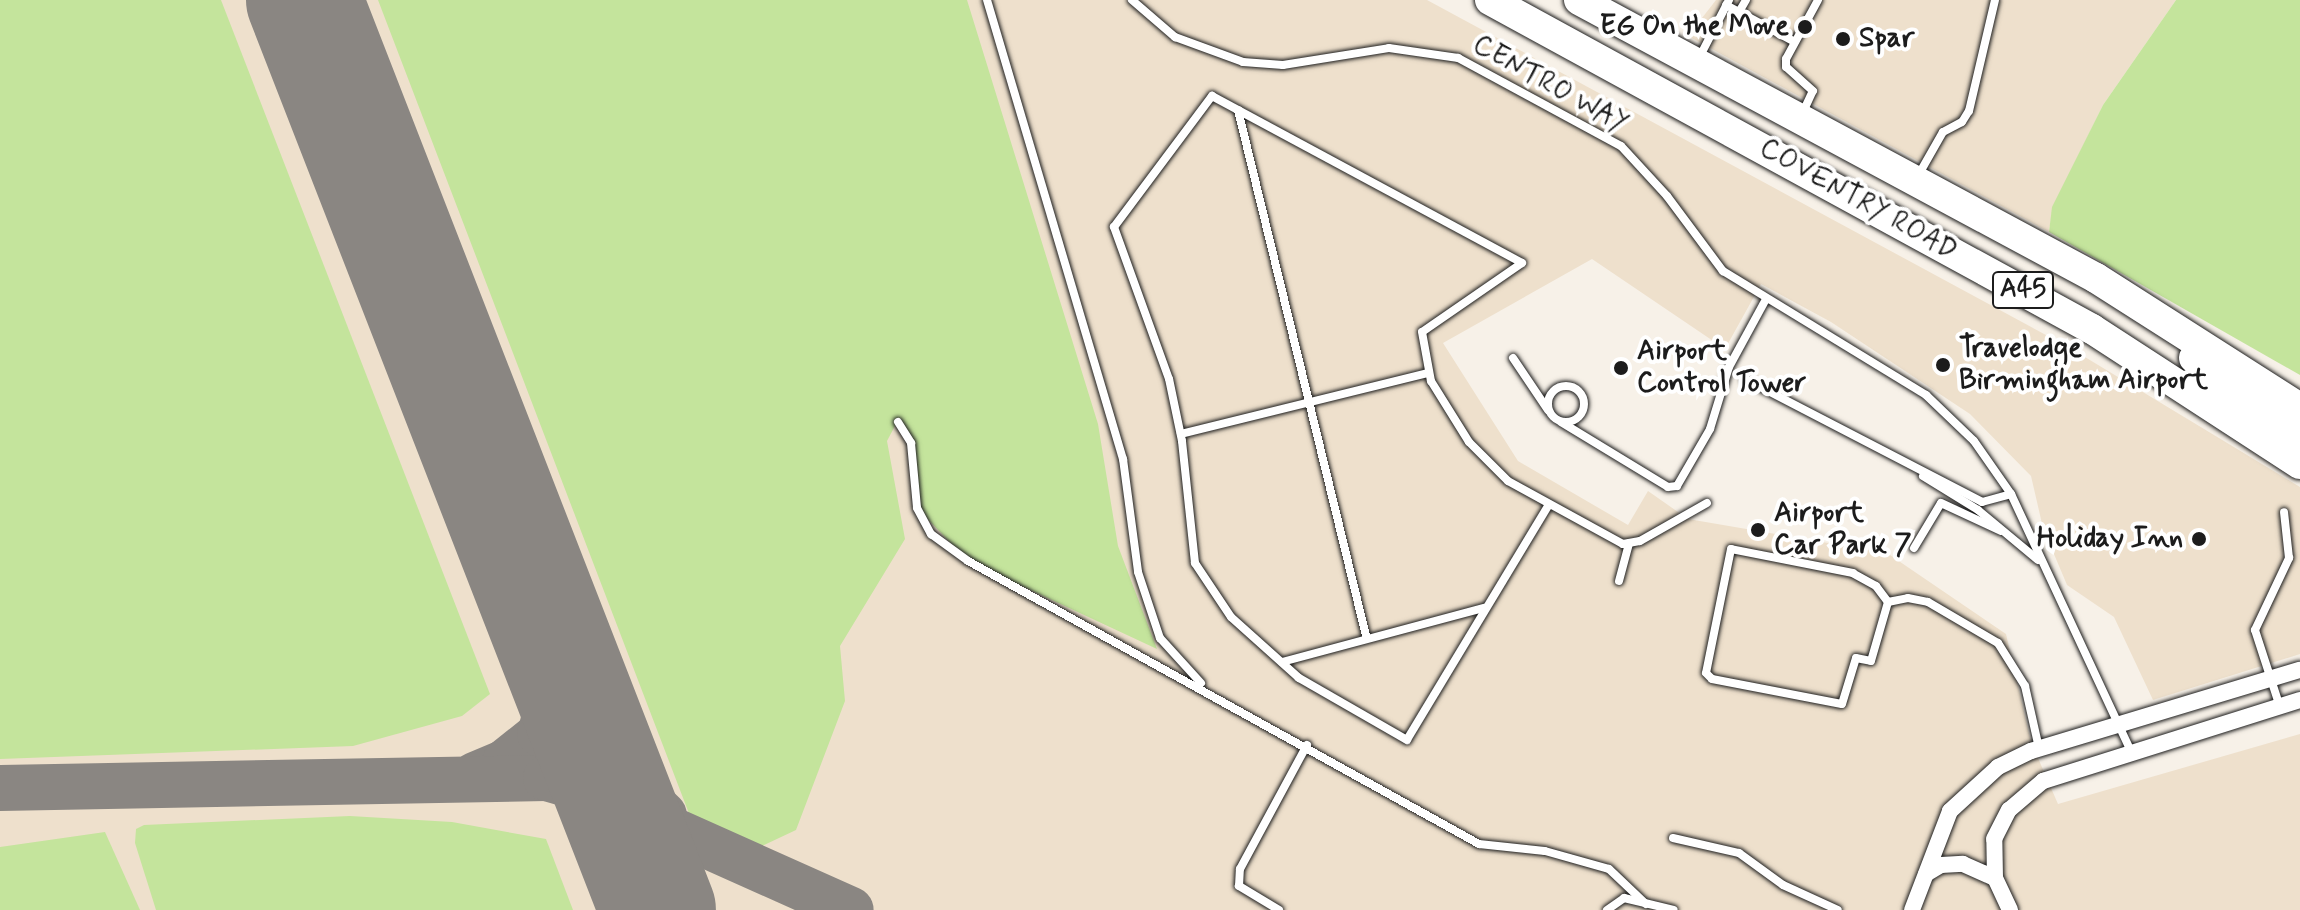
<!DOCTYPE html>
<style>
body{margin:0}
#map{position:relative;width:2300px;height:910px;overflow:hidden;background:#f7f1e8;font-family:Mynerve,sans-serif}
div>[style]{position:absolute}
.built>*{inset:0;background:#eee0cc}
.green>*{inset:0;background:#c4e49c}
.taxiway>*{height:46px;margin:-23px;padding:0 23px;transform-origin:23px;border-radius:23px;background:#8a8682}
.runway>*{height:116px;margin:-58px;padding:0 58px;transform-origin:58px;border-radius:58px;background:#8a8682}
.roads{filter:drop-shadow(0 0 2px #1c1c1c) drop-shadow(0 0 2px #1c1c1c)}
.lane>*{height:8px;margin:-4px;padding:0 4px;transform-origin:4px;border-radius:4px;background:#fff}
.lane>.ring{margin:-4px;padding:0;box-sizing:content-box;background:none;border:8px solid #fff;border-radius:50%}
.street>*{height:16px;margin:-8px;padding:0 8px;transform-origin:8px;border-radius:8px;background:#fff}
.highway>*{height:30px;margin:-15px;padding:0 15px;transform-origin:15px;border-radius:15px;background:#fff}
.dots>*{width:22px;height:22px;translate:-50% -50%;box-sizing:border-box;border:4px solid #fff;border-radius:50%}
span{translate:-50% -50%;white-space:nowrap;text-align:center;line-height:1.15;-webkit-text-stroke:8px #fff;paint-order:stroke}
.shield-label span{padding:2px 6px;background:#fff;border:2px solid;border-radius:6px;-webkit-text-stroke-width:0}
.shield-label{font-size:26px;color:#1c1c1c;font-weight:700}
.poi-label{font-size:28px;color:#1c1c1c;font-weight:700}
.right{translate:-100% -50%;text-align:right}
.left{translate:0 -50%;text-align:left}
.street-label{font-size:28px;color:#1c1c1c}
</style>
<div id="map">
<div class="built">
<div style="clip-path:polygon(0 0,1427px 0,2070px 348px,2300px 487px,2300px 654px,2153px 700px,2114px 617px,2067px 585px,2043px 528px,2031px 476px,1970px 414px,1831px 322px,1761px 284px,1725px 349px,1592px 259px,1443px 343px,1518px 461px,1628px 525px,1648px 491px,1688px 519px,1887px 553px,2006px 634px,2031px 742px,2058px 804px,2300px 734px,2300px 910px,0 910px)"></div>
<div style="clip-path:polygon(1716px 0,2176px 0,2103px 105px,2053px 207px,2049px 232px,1688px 36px)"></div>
</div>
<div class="green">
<div style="clip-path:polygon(0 0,221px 0,490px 694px,462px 716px,353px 746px,0 759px)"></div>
<div style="clip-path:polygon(378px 0,967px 0,1098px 424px,1118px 546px,1157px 649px,968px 561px,917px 508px,911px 443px,897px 422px,887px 441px,905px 539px,840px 646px,845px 701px,796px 830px,760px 847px,710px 846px,693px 824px)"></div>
<div style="clip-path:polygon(2176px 0,2300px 0,2300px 375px,2049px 232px,2052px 207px,2103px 105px)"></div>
<div style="clip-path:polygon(350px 816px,452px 822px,546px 839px,573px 910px,156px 910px,135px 843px,136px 829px,144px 825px)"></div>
<div style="clip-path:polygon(105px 832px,140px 910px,0 910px,0 847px)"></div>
</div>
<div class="taxiway">
<div style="left:581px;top:711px;width:75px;rotate:57.6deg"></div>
<div style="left:621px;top:774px;width:59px;rotate:43.6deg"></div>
<div style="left:475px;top:775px;width:33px;rotate:-23deg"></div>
<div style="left:505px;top:762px;width:45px;rotate:-38.7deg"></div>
<div style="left:540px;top:734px;width:61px;rotate:-73.9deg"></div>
<div style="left:557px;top:675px;width:30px;rotate:-94deg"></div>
<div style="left:0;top:788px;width:546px;rotate:-1.05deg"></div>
<div style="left:546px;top:778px;width:29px;rotate:16deg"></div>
<div style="left:574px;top:786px;width:303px;rotate:24.1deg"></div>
</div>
<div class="runway">
<div style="left:304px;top:0;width:976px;rotate:68.74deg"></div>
</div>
<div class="roads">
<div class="lane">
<div style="left:987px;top:0;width:479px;rotate:73.5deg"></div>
<div style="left:1123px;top:459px;width:114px;rotate:82.4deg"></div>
<div style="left:1138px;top:572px;width:70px;rotate:71.6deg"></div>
<div style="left:1160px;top:638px;width:61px;rotate:47.7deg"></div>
<div style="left:1132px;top:0;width:57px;rotate:40.7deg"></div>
<div style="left:1175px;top:37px;width:72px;rotate:20.2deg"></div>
<div style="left:1243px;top:62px;width:40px;rotate:4.3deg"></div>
<div style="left:1283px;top:65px;width:107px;rotate:-9.1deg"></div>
<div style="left:1389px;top:48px;width:70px;rotate:8.2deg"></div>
<div style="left:1458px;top:58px;width:185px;rotate:28.4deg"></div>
<div style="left:1621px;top:146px;width:68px;rotate:47.4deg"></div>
<div style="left:1667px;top:196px;width:94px;rotate:53.3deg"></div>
<div style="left:1723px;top:271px;width:238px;rotate:31.4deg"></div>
<div style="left:1926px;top:395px;width:66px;rotate:43.8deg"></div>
<div style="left:1974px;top:441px;width:65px;rotate:55.1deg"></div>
<div style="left:2011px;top:494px;width:287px;rotate:65deg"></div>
<div style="left:1726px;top:5px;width:78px;rotate:28.2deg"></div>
<div style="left:1739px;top:12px;width:14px;rotate:-60deg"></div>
<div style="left:1698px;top:60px;width:68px;rotate:-62.7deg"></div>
<div style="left:1238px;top:110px;width:541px;rotate:76.32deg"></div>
<div style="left:1803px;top:112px;width:23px;rotate:-65deg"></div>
<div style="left:1813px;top:91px;width:36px;rotate:-138deg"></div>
<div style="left:1786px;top:67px;width:8px;rotate:-90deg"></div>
<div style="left:1786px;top:59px;width:67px;rotate:-61.5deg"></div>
<div style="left:1919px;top:174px;width:48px;rotate:-60.3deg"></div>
<div style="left:1943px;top:132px;width:21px;rotate:-28deg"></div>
<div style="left:1962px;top:122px;width:13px;rotate:-58deg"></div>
<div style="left:1969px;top:111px;width:114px;rotate:-76.8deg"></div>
<div style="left:1513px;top:358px;width:63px;rotate:56.1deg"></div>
<div style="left:1745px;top:379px;width:267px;rotate:27.4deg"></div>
<div style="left:1982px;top:502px;width:30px;rotate:-15deg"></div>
<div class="ring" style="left:1548px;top:386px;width:28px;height:28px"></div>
<div style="left:898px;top:422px;width:25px;rotate:58deg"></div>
<div style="left:911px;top:443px;width:65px;rotate:84.7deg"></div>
<div style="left:917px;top:508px;width:30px;rotate:62deg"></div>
<div style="left:931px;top:534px;width:46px;rotate:36.1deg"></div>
<div style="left:968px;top:561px;width:584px;rotate:28.98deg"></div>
<div style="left:1479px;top:844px;width:66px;rotate:6.1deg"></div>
<div style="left:1545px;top:851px;width:66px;rotate:15.7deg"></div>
<div style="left:1609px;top:869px;width:51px;rotate:43.4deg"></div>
<div style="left:1561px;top:422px;width:125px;rotate:31.3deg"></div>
<div style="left:1668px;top:487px;width:9px;rotate:-6deg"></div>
<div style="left:1677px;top:486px;width:66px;rotate:-59.9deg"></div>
<div style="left:1710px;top:429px;width:65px;rotate:-73deg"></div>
<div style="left:1729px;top:367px;width:75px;rotate:-61.4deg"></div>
<div style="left:1181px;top:434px;width:254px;rotate:-13.9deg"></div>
<div style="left:1923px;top:476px;width:65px;rotate:31.7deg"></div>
<div style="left:1978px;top:510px;width:78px;rotate:39.8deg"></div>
<div style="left:1548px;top:506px;width:273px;rotate:121.1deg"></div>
<div style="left:1407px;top:740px;width:125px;rotate:-150.1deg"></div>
<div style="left:1299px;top:678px;width:91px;rotate:-138.1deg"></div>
<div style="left:1231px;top:617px;width:65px;rotate:-123.7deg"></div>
<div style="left:1195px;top:563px;width:123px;rotate:-96.1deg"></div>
<div style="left:1182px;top:441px;width:63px;rotate:-101.8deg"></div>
<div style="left:1169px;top:379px;width:162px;rotate:-109.9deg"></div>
<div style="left:1114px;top:227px;width:164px;rotate:-53.2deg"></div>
<div style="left:1212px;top:96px;width:352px;rotate:28.3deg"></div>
<div style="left:1522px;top:263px;width:121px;rotate:145.4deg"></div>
<div style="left:1422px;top:332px;width:50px;rotate:79.6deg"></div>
<div style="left:1431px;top:381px;width:72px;rotate:58.1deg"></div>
<div style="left:1469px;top:442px;width:55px;rotate:45deg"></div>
<div style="left:1508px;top:481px;width:131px;rotate:28.7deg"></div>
<div style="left:1623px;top:544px;width:17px;rotate:-10deg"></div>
<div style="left:1640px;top:541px;width:77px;rotate:-29.6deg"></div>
<div style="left:1914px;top:548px;width:52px;rotate:-59deg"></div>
<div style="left:1941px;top:503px;width:66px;rotate:25deg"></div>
<div style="left:1619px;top:581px;width:39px;rotate:-75deg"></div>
<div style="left:1888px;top:602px;width:20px;rotate:-127deg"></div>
<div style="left:1876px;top:586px;width:26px;rotate:-151deg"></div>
<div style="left:1853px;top:573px;width:124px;rotate:-168.9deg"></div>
<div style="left:1731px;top:549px;width:126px;rotate:101.4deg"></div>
<div style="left:1706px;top:673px;width:8px;rotate:45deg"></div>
<div style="left:1712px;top:679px;width:132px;rotate:10.9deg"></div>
<div style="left:1842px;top:704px;width:48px;rotate:-73.1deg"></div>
<div style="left:1856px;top:658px;width:15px;rotate:11deg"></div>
<div style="left:1871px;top:661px;width:61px;rotate:-73.9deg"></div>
<div style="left:1888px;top:602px;width:20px;rotate:-11deg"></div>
<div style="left:1908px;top:598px;width:20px;rotate:11deg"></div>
<div style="left:1928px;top:602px;width:81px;rotate:30.4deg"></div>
<div style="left:1998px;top:643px;width:51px;rotate:57.9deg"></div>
<div style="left:2025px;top:686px;width:64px;rotate:77.3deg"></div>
<div style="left:1282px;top:662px;width:209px;rotate:-15deg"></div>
<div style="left:2280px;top:707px;width:81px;rotate:-108deg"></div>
<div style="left:2255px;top:630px;width:80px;rotate:-64.7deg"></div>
<div style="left:2289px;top:558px;width:46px;rotate:-96.2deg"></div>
<div style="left:1673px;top:838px;width:68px;rotate:12.8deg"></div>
<div style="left:1739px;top:853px;width:54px;rotate:36deg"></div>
<div style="left:1783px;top:885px;width:60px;rotate:24.4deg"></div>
<div style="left:1279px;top:910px;width:47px;rotate:-149deg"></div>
<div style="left:1239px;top:886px;width:17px;rotate:-87deg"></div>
<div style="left:1240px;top:869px;width:141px;rotate:-61.6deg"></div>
<div style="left:1607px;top:910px;width:21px;rotate:-35deg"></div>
<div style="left:1624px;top:898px;width:51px;rotate:13.5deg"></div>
</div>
<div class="street">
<div style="left:1926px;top:874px;width:17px;rotate:-31deg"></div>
<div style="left:1941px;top:865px;width:22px;rotate:-3deg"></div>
<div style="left:1963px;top:864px;width:35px;rotate:24deg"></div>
<div style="left:1912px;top:910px;width:106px;rotate:-69deg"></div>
<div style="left:1950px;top:811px;width:65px;rotate:-42.5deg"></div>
<div style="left:1998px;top:767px;width:37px;rotate:-26deg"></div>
<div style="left:2031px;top:751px;width:281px;rotate:-16.8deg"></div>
<div style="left:2010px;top:910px;width:35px;rotate:-115deg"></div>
<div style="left:1995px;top:878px;width:39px;rotate:-91deg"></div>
<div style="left:1994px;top:839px;width:33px;rotate:-63deg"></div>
<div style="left:2009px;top:810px;width:45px;rotate:-40.5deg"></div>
<div style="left:2043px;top:781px;width:269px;rotate:-17.5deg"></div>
</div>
<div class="highway">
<div style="left:1490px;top:0;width:686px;rotate:28.66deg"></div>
<div style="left:2092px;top:329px;width:248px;rotate:33deg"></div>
<div style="left:1579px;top:0;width:587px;rotate:28.27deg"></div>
<div style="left:2096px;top:278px;width:242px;rotate:32.5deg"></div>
<div style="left:2194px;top:358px;width:133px;rotate:37deg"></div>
</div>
</div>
<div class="dots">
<div style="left:1805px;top:27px;background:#1c1c1c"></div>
<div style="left:1843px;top:39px;background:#1c1c1c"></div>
<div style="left:1943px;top:365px;background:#1c1c1c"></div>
<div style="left:1621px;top:368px;background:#1c1c1c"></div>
<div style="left:1758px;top:530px;background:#1c1c1c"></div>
<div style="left:2199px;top:539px;background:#1c1c1c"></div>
</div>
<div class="shield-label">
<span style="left:2023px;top:290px">A45</span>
</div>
<div class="poi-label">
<span class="right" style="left:1789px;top:27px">EG On the Move</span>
<span class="left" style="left:1859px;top:39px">Spar</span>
<span class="left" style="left:1959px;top:365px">Travelodge<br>Birmingham Airport</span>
<span class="left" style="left:1637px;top:368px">Airport<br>Control Tower</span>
<span class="left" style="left:1774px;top:530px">Airport<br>Car Park 7</span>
<span class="right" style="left:2183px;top:539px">Holiday Inn</span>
</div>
<div class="street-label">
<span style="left:1550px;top:85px;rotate:29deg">CENTRO WAY</span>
<span style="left:1858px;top:200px;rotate:29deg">COVENTRY ROAD</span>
</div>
</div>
